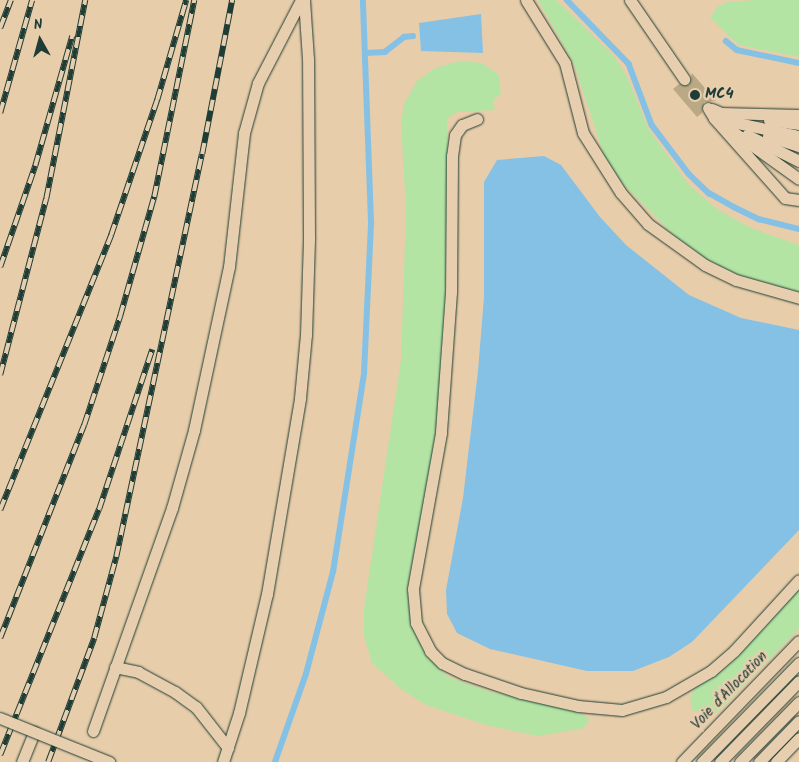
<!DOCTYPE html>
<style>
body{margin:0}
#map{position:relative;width:799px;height:762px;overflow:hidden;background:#e8cdaa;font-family:Kalam,sans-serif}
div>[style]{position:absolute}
.green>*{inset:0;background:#b3e4a4}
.water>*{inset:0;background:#85c1e5}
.stream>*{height:5.5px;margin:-2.75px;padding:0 2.75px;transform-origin:2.75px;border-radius:2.75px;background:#85c1e5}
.building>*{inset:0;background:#bba985}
.roads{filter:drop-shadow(0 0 1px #1f3d34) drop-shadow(0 0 1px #1f3d34)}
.service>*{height:11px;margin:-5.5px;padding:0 5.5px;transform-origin:5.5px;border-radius:5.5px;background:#e7ceaf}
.rail>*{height:5.5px;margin-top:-2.75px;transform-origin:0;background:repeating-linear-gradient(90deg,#e7ceaf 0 11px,#1f3d34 0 22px);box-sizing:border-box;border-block:1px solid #1f3d34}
.bridges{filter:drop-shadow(0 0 1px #1f3d34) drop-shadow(0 0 1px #1f3d34)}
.service-bridge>*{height:11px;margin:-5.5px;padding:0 5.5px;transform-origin:5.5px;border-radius:5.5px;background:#e7ceaf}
.dots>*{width:14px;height:14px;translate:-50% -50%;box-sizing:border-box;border:2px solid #e7ceaf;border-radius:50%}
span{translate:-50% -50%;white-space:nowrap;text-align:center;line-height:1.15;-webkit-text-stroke:5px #e7ceaf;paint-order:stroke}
.poi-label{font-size:15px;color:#1f3d34;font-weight:700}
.left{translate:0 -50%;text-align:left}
.street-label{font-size:15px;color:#1f3d34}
.north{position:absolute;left:15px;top:15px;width:50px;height:50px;-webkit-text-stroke:4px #e7ceaf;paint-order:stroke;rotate:353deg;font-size:14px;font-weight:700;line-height:20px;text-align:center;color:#1f3d34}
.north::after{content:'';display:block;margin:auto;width:18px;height:22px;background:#1f3d34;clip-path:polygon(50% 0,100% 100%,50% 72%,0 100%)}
</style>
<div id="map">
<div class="green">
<div style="clip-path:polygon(538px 0,556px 0,614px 56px,627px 77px,649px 130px,689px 185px,717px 209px,751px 228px,799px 245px,799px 292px,732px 273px,687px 249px,625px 186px,605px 158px,574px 64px)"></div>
<div style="clip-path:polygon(755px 0,799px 0,799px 57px,739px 45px,710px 18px,717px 7px,727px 2px)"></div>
<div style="clip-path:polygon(459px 61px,482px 63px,499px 75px,501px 94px,493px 100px,495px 110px,457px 112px,447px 119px,447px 285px,436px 441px,407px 589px,411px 626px,425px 654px,448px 677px,491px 692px,574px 710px,590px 719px,584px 728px,538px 736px,486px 725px,426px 705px,401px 689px,372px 663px,364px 636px,364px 608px,401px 360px,406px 211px,401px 123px,404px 104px,417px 81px,435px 68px)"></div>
<div style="clip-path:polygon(799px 587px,799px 629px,718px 712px,708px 715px,692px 710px,690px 697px,696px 686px,725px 669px)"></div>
</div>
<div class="water">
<div style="clip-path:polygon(481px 14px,483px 53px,421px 51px,419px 23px)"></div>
<div style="clip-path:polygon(544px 156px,561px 165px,600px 217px,626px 245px,689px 295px,741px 318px,799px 330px,799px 530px,692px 642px,669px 657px,633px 671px,587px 671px,490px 649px,457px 633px,447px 614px,446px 590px,463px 498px,478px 371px,484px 297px,484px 182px,497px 160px)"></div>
</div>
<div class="stream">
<div style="left:567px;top:0;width:89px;rotate:45.9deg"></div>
<div style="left:629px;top:64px;width:65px;rotate:69.3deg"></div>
<div style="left:652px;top:125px;width:61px;rotate:52.9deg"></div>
<div style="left:689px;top:174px;width:28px;rotate:44deg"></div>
<div style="left:709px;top:193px;width:29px;rotate:29deg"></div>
<div style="left:734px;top:207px;width:28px;rotate:26deg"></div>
<div style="left:759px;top:219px;width:41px;rotate:14deg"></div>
<div style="left:726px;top:41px;width:14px;rotate:39deg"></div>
<div style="left:737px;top:50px;width:63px;rotate:11.8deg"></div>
<div style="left:365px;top:53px;width:20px;rotate:-3deg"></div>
<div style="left:385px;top:52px;width:24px;rotate:-38deg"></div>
<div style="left:404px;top:37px;width:9px;rotate:-6deg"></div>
<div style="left:275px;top:762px;width:93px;rotate:-70.6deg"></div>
<div style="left:306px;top:674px;width:106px;rotate:-75.2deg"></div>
<div style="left:333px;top:572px;width:201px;rotate:-81.1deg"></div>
<div style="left:364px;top:373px;width:151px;rotate:-87.3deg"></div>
<div style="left:371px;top:222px;width:222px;rotate:-92.1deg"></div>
</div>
<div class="building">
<div style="clip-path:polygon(692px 73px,716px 101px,704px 102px,702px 113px,697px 117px,673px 89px,679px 84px,689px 85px)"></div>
</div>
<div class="roads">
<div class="service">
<div style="left:526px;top:0;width:74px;rotate:58.2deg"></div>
<div style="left:565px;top:63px;width:72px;rotate:75.6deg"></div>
<div style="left:583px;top:133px;width:71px;rotate:57.7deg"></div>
<div style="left:621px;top:193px;width:41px;rotate:48.9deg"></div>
<div style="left:648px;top:224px;width:70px;rotate:35.7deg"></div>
<div style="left:705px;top:265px;width:34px;rotate:26deg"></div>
<div style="left:736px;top:280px;width:66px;rotate:15.9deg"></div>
<div style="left:630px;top:0;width:96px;rotate:55.6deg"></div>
<div style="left:708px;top:108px;width:12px;rotate:59deg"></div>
<div style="left:714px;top:118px;width:87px;rotate:12deg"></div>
<div style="left:712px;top:109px;width:10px;rotate:24deg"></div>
<div style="left:721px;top:113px;width:78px;rotate:1.5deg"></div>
<div style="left:714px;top:118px;width:107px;rotate:48.4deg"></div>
<div style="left:785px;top:198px;width:14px;rotate:8deg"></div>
<div style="left:477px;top:119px;width:16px;rotate:158deg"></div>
<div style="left:462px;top:125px;width:12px;rotate:125deg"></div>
<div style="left:455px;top:135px;width:21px;rotate:98deg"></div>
<div style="left:452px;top:156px;width:136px;rotate:90.4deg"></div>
<div style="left:451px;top:292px;width:141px;rotate:94.1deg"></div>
<div style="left:441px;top:433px;width:158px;rotate:100.2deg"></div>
<div style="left:413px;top:589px;width:34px;rotate:85deg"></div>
<div style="left:416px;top:623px;width:31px;rotate:63deg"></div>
<div style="left:430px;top:651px;width:17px;rotate:45deg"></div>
<div style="left:442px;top:663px;width:25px;rotate:26deg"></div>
<div style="left:465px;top:674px;width:59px;rotate:18.7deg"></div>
<div style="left:521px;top:693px;width:58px;rotate:12.8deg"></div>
<div style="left:578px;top:706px;width:44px;rotate:5.2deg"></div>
<div style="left:622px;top:710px;width:46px;rotate:-16.5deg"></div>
<div style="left:666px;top:697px;width:52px;rotate:-30deg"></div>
<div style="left:711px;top:671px;width:30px;rotate:-41deg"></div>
<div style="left:734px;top:651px;width:96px;rotate:-47.5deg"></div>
<div style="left:769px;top:120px;width:30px;rotate:8deg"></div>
<div style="left:732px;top:131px;width:82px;rotate:35.6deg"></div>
<div style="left:747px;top:135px;width:58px;rotate:26.6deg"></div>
<div style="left:768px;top:136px;width:33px;rotate:18deg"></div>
<div style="left:115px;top:667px;width:24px;rotate:12deg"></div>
<div style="left:138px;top:672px;width:42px;rotate:28.4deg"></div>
<div style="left:175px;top:692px;width:26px;rotate:36deg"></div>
<div style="left:196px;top:707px;width:52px;rotate:52deg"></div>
<div style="left:93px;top:731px;width:237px;rotate:-70.5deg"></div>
<div style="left:172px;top:508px;width:81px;rotate:-74.2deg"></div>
<div style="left:194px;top:430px;width:167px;rotate:-77.9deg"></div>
<div style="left:229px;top:267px;width:135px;rotate:-83.6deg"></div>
<div style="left:244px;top:133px;width:52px;rotate:-74.4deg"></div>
<div style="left:258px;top:83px;width:93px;rotate:-62.6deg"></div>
<div style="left:22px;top:762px;width:32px;rotate:-68deg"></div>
<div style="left:223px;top:762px;width:52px;rotate:-71.9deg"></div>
<div style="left:239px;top:713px;width:122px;rotate:-76.8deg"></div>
<div style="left:267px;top:594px;width:199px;rotate:-80.4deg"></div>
<div style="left:300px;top:398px;width:63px;rotate:-84.6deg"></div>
<div style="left:306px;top:335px;width:98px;rotate:-88.2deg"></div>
<div style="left:309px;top:237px;width:178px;rotate:-90.3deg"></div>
<div style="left:308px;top:59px;width:59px;rotate:-93.9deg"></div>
<div style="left:682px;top:762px;width:168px;rotate:-46deg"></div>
<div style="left:702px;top:762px;width:139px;rotate:-45.6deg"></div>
<div style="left:720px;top:762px;width:113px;rotate:-45.7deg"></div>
<div style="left:740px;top:762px;width:84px;rotate:-45.5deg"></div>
<div style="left:759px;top:762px;width:57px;rotate:-45.7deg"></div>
<div style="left:776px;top:762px;width:33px;rotate:-46deg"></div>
</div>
</div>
<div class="rail">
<div style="left:0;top:28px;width:30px;rotate:-69deg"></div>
<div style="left:0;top:113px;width:117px;rotate:-74.2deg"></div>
<div style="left:0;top:267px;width:107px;rotate:-70.9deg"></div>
<div style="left:35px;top:166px;width:135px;rotate:-74.1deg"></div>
<div style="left:0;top:375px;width:182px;rotate:-75.4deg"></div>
<div style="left:46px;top:199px;width:203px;rotate:-78.9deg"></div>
<div style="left:0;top:510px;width:297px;rotate:-68deg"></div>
<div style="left:111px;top:235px;width:143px;rotate:-71.2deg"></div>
<div style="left:157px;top:100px;width:104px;rotate:-73.8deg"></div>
<div style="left:0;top:638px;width:229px;rotate:-68.5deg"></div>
<div style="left:84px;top:425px;width:115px;rotate:-71.7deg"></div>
<div style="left:120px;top:316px;width:124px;rotate:-74.1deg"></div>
<div style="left:154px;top:197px;width:201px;rotate:-78.5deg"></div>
<div style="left:0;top:755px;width:265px;rotate:-68.1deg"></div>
<div style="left:99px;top:509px;width:168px;rotate:-71.6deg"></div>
<div style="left:48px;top:762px;width:132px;rotate:-69.6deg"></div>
<div style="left:94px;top:638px;width:84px;rotate:-74.8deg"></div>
<div style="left:116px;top:557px;width:412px;rotate:-78deg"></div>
<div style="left:202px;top:154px;width:157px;rotate:-79deg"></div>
</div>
<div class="bridges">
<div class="service-bridge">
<div style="left:0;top:718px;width:118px;rotate:22deg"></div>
</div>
</div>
<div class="dots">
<div style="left:695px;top:95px;background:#1f3d34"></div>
</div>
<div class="poi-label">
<span class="left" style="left:705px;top:95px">MC4</span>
</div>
<div class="street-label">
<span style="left:730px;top:691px;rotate:-46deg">Voie d'Allocation</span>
</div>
<div class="north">N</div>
</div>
